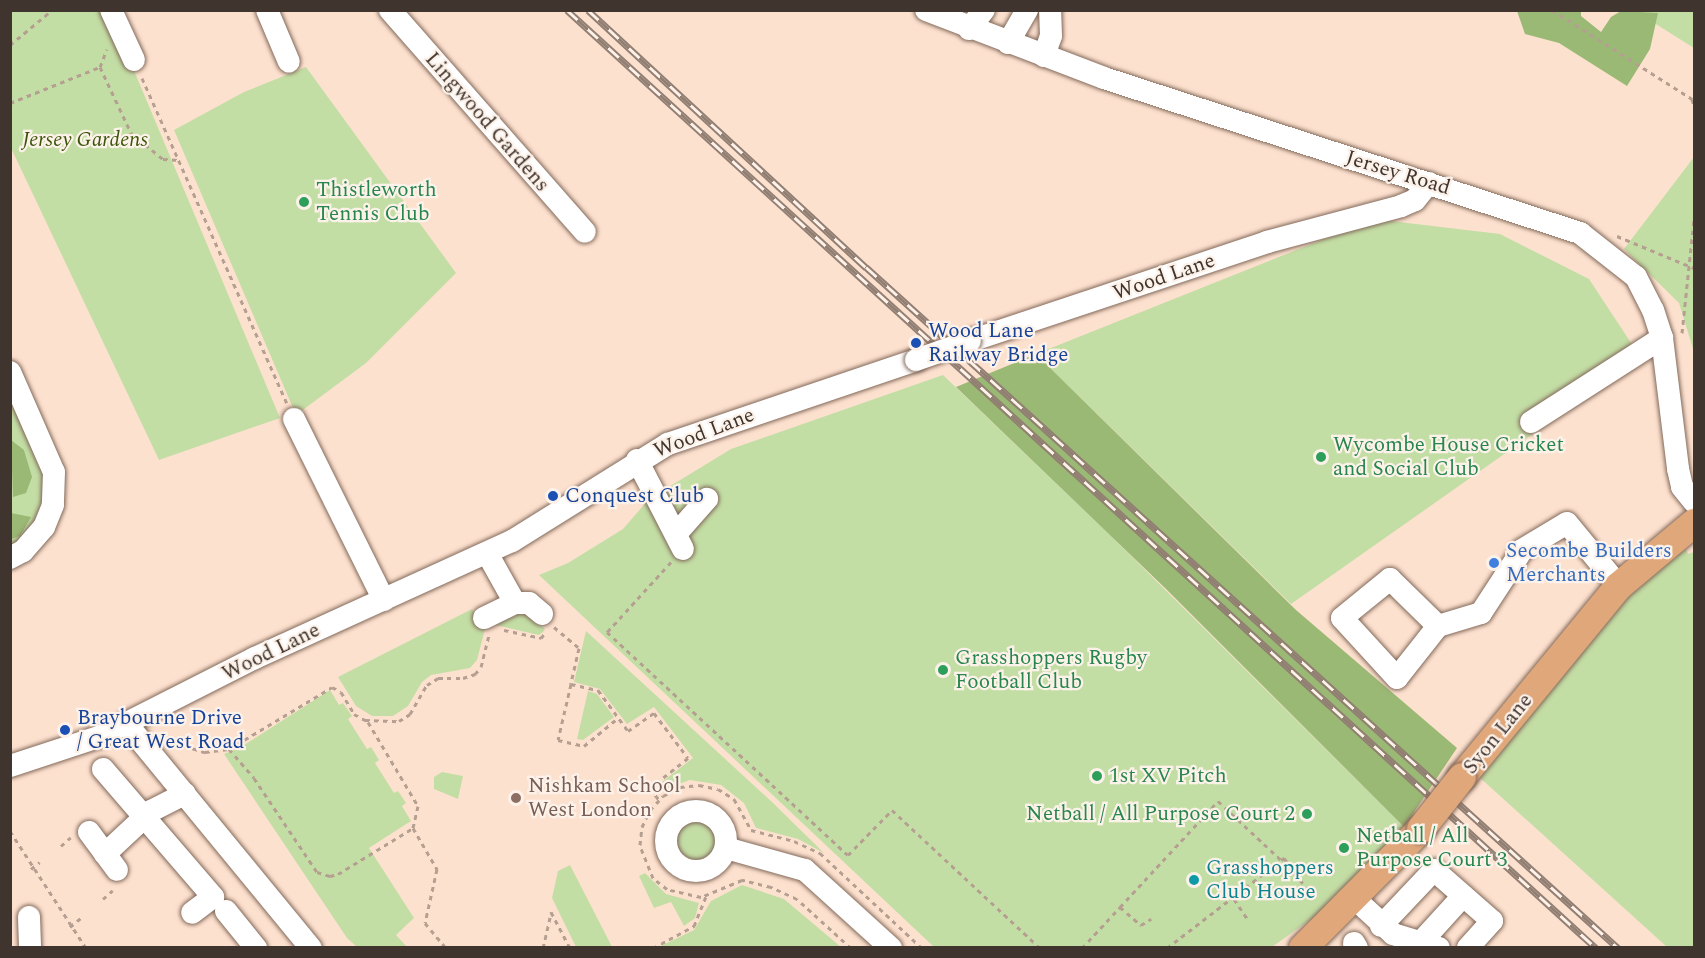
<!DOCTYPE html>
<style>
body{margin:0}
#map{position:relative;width:1705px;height:958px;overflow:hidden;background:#fde1cf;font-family:Spectral,serif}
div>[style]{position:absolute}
.green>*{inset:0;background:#c3dea5}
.forest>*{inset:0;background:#9ab974}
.path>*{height:3px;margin-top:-1.5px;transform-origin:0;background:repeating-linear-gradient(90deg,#b59f91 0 4.5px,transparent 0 9px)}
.roads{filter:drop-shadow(0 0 2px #82695a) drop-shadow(0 0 2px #82695a)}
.minor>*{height:22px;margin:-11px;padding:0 11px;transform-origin:11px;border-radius:11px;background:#fff}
.minor>.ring{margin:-11px;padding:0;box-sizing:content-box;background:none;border:22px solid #fff;border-radius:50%}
.major>*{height:28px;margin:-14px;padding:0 14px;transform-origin:14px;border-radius:14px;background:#dfa77a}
.rail>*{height:7px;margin-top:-3.5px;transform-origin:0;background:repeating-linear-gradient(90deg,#fdf2ea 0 14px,#927f73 0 28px);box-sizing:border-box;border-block:2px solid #927f73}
.bridges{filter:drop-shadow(0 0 2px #82695a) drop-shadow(0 0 2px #82695a)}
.minor-bridge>*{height:22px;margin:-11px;padding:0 11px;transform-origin:11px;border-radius:11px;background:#fff}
.major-bridge>*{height:28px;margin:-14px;padding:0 14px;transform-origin:14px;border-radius:14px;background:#dfa77a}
.dots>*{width:16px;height:16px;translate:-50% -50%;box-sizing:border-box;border:3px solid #fdf2ea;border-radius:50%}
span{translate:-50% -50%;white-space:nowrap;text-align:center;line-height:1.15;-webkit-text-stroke:4.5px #fdf2ea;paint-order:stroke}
.street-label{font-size:21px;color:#40352e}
.park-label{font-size:21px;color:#395407;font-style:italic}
.leisure-label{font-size:21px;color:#27864d}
.left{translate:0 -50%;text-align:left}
.right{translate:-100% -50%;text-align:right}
.transit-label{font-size:21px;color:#164399}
.shop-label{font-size:21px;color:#366cbe}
.education-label{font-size:21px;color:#785e54}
.culture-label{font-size:21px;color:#0d838f}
.frame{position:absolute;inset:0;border:12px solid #40352e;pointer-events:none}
</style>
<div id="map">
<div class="green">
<div style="clip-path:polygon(11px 11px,109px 11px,280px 418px,159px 460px,11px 148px)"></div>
<div style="clip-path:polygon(1635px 11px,1694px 11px,1694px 48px)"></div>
<div style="clip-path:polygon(306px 67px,456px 273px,366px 363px,296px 415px,174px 130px,244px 92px)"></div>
<div style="clip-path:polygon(1694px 157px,1694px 352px,1679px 303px,1624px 249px)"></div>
<div style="clip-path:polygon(1374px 219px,1500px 234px,1589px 279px,1641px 358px,1291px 604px,1036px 354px)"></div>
<div style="clip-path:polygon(943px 375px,1111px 536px,1404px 827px,1342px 897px,1272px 947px,934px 947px,539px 575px,568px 563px,623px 529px,649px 499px,731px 449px)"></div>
<div style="clip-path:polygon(10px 396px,44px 472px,45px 491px,37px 520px,10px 550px)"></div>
<div style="clip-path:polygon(1686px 549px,1688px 554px,1694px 552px,1694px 947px,1667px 947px,1478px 776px,1648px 572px)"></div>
<div style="clip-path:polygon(472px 609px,480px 628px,485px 629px,477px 660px,470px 668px,431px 675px,422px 682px,408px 706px,393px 716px,372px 716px,356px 706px,338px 677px)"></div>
<div style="clip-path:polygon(515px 613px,523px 613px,538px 623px,545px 629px,543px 632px,539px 635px,491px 624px)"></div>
<div style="clip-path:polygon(586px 631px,772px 802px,824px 853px,798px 839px,756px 828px,744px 803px,721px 785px,690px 780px,662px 790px,658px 785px,693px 758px,654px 707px,627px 724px,600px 689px,574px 682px)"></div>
<div style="clip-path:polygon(330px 690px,339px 705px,343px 703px,352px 716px,348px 719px,367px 749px,371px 747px,379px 760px,375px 763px,394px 793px,398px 791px,406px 803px,402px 806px,411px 821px,369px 848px,414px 918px,396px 935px,407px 947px,357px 947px,347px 938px,224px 754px,241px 747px)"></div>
<div style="clip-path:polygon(588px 691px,597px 694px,614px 717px,583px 740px,577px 739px)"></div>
<div style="clip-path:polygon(442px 772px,463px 776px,458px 799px,434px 789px,434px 777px)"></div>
<div style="clip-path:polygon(701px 819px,714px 826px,720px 844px,708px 860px,696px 862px,680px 853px,676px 838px,685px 822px)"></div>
<div style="clip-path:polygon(570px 865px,608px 939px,612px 947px,576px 947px,552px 898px,558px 871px)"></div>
<div style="clip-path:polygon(645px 873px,666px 894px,699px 903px,695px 918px,684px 926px,671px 902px,654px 908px,639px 876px)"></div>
<div style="clip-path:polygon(742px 885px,784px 899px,841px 947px,659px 947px,694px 930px,711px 901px)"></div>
</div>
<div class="forest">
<div style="clip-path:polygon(1517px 11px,1581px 11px,1581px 16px,1601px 32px,1611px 17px,1621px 11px,1658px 13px,1650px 49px,1627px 86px,1559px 43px,1525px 34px)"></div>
<div style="clip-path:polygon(1036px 354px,1296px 610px,1457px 748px,1404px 827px,1165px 588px,956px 387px)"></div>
<div style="clip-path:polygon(11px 440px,24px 450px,32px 477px,26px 493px,13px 497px)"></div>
<div style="clip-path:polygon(11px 513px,31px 517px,20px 536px,11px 539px)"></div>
</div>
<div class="path">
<div style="left:1552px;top:10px;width:166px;rotate:32.4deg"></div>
<div style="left:1692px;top:99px;width:7px;rotate:74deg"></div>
<div style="left:10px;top:45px;width:55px;rotate:-39.8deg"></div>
<div style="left:100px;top:67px;width:19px;rotate:-69deg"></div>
<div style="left:142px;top:78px;width:356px;rotate:66deg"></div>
<div style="left:10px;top:103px;width:97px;rotate:-21.8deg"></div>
<div style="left:100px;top:67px;width:73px;rotate:64.8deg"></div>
<div style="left:131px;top:133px;width:41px;rotate:39.1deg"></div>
<div style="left:163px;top:159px;width:16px;rotate:4deg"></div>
<div style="left:1617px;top:236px;width:83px;rotate:22.6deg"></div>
<div style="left:1682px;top:333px;width:116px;rotate:-84deg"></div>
<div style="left:671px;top:562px;width:95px;rotate:132.4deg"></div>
<div style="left:607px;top:632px;width:328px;rotate:42.8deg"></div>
<div style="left:848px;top:855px;width:63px;rotate:-45.6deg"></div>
<div style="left:892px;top:810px;width:202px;rotate:43deg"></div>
<div style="left:554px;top:627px;width:33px;rotate:40deg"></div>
<div style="left:579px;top:648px;width:37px;rotate:103deg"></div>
<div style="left:571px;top:684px;width:28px;rotate:13deg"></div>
<div style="left:598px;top:690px;width:51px;rotate:53.8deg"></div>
<div style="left:628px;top:731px;width:32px;rotate:-35deg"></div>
<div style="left:654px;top:713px;width:56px;rotate:52.9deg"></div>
<div style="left:688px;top:758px;width:48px;rotate:141.7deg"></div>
<div style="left:650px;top:788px;width:15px;rotate:53deg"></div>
<div style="left:504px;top:630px;width:38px;rotate:12deg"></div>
<div style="left:541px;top:638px;width:6px;rotate:-51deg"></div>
<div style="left:571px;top:684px;width:57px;rotate:103.1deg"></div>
<div style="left:558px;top:740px;width:27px;rotate:13deg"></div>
<div style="left:584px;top:746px;width:44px;rotate:-39.5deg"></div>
<div style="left:368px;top:722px;width:98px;rotate:59.2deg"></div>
<div style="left:418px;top:806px;width:23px;rotate:103deg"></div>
<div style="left:413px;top:828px;width:48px;rotate:59.7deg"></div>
<div style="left:437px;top:869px;width:55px;rotate:102.5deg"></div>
<div style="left:425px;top:923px;width:33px;rotate:50deg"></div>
<div style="left:167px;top:740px;width:40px;rotate:18deg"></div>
<div style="left:205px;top:752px;width:24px;rotate:-7deg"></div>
<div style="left:229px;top:749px;width:120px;rotate:-31deg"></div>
<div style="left:332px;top:687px;width:10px;rotate:29deg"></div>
<div style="left:341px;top:692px;width:26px;rotate:59deg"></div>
<div style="left:354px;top:714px;width:13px;rotate:29deg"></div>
<div style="left:365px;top:720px;width:34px;rotate:2deg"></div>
<div style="left:399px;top:721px;width:13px;rotate:-32deg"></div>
<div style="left:410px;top:714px;width:34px;rotate:-60deg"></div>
<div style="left:427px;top:685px;width:13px;rotate:-32deg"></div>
<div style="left:438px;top:678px;width:25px"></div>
<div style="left:463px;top:678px;width:13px;rotate:-18deg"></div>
<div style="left:475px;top:674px;width:9px;rotate:-49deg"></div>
<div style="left:481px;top:667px;width:33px;rotate:-76deg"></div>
<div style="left:229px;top:749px;width:38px;rotate:49deg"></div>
<div style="left:254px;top:778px;width:113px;rotate:56.2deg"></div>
<div style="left:317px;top:872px;width:14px;rotate:17deg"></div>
<div style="left:330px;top:876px;width:8px;rotate:-14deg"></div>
<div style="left:338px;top:874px;width:88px;rotate:-31.5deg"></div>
<div style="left:10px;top:831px;width:140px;rotate:57deg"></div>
<div style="left:61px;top:846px;width:13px;rotate:-42deg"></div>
<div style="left:31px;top:869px;width:11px;rotate:-38deg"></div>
<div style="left:103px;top:899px;width:13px;rotate:-42deg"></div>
<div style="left:1234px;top:899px;width:23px;rotate:56deg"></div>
<div style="left:1120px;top:907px;width:144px;rotate:-47.2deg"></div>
<div style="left:1218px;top:801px;width:86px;rotate:43.1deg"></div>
<div style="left:70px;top:927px;width:17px;rotate:-40deg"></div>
<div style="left:543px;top:948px;width:37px;rotate:-77deg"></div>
<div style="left:551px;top:912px;width:41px;rotate:62.2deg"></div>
<div style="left:653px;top:948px;width:47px;rotate:-28.2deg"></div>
<div style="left:694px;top:926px;width:32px;rotate:-68deg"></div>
<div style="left:851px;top:948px;width:73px;rotate:-137.8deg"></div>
<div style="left:797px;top:899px;width:29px;rotate:-155deg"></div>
<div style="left:771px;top:887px;width:30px;rotate:-166deg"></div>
<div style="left:742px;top:880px;width:44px;rotate:157.5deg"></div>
<div style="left:701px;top:897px;width:35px;rotate:-167deg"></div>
<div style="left:667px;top:889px;width:18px;rotate:-142deg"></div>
<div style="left:653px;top:878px;width:35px;rotate:-112deg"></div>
<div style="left:640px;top:845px;width:18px;rotate:-84deg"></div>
<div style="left:642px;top:827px;width:19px;rotate:-65deg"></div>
<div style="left:650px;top:810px;width:19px;rotate:-47deg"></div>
<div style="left:663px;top:796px;width:19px;rotate:-28deg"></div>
<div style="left:680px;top:787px;width:19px;rotate:-6deg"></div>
<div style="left:699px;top:785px;width:19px;rotate:12deg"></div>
<div style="left:718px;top:789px;width:19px;rotate:32deg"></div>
<div style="left:734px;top:799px;width:35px;rotate:61deg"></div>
<div style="left:751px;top:830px;width:44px;rotate:14.3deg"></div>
<div style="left:794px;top:841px;width:29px;rotate:25deg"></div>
<div style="left:820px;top:853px;width:139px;rotate:43deg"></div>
<div style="left:1082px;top:948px;width:56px;rotate:-47.2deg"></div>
<div style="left:1120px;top:907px;width:28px;rotate:41deg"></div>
<div style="left:1141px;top:925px;width:12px;rotate:-31deg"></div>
<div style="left:1167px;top:948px;width:148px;rotate:-37.6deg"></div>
<div style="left:1284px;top:858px;width:49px;rotate:53.4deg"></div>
</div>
<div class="roads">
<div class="minor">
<div style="left:111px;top:10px;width:55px;rotate:65.3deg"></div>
<div style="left:267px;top:10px;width:56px;rotate:67.1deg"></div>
<div style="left:390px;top:10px;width:295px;rotate:48.7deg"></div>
<div style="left:926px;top:10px;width:191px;rotate:20.9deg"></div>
<div style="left:1104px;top:78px;width:501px;rotate:18.04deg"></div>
<div style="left:1580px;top:233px;width:71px;rotate:38.2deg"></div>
<div style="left:1636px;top:277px;width:37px;rotate:63deg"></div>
<div style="left:1653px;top:310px;width:29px;rotate:72deg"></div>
<div style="left:1662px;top:338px;width:132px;rotate:83deg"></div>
<div style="left:1678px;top:469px;width:18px;rotate:77deg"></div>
<div style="left:1682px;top:487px;width:19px;rotate:51deg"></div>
<div style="left:969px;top:29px;width:24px;rotate:-52deg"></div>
<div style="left:1008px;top:43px;width:38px;rotate:-60deg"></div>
<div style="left:1044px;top:56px;width:21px;rotate:-71deg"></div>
<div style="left:1051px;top:36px;width:26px;rotate:-92deg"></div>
<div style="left:970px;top:341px;width:313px;rotate:-18.4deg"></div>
<div style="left:1267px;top:242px;width:139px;rotate:-15deg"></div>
<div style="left:1401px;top:206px;width:15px;rotate:-23deg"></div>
<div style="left:1415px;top:200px;width:22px;rotate:-51deg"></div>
<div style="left:10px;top:372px;width:109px;rotate:66.3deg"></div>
<div style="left:54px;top:472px;width:33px;rotate:92deg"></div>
<div style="left:53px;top:505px;width:24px;rotate:112deg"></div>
<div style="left:44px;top:527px;width:32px;rotate:131deg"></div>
<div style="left:23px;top:551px;width:15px;rotate:152deg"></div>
<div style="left:294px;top:419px;width:202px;rotate:63.6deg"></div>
<div style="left:1531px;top:422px;width:156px;rotate:-32.7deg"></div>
<div style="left:637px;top:460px;width:100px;rotate:62.7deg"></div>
<div style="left:676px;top:534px;width:47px;rotate:-48.5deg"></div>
<div style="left:487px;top:553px;width:57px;rotate:60.8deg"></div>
<div style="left:515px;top:603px;width:14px"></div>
<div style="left:529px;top:603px;width:17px;rotate:40deg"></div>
<div style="left:484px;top:618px;width:34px;rotate:-26deg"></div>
<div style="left:1438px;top:626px;width:66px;rotate:128.3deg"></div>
<div style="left:1397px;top:678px;width:81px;rotate:-132.5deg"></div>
<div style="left:1342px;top:618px;width:62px;rotate:-39.1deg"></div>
<div style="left:1390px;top:579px;width:67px;rotate:44.4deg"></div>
<div style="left:1438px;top:626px;width:45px;rotate:-16.8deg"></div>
<div style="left:1481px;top:613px;width:75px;rotate:-56.9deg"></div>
<div style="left:1522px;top:550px;width:52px;rotate:-31deg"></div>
<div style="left:1567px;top:523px;width:82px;rotate:50.5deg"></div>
<div style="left:126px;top:723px;width:291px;rotate:50.6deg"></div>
<div style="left:10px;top:766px;width:96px;rotate:-18.2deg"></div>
<div style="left:101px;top:736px;width:173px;rotate:-26.9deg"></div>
<div style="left:255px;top:658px;width:282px;rotate:-24.5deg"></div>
<div style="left:512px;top:541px;width:184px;rotate:-31.9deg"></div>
<div style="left:668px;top:444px;width:262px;rotate:-18.7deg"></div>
<div style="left:103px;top:769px;width:169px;rotate:49.3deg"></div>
<div style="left:213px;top:897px;width:26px;rotate:143deg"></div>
<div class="ring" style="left:666px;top:811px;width:38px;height:38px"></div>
<div style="left:89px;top:832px;width:47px;rotate:53.6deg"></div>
<div style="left:726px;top:848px;width:82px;rotate:15.6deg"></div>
<div style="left:805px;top:870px;width:116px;rotate:42.2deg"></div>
<div style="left:105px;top:854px;width:63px;rotate:-43.1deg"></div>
<div style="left:151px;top:811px;width:38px;rotate:-27deg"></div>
<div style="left:1355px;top:899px;width:52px;rotate:42.6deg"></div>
<div style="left:1393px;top:934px;width:48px;rotate:16.9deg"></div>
<div style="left:226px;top:911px;width:48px;rotate:51deg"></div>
<div style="left:29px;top:917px;width:31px;rotate:88deg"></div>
<div style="left:1381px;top:926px;width:77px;rotate:-46.6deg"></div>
<div style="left:1434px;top:870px;width:77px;rotate:41.3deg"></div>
<div style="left:1492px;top:921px;width:36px;rotate:132deg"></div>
<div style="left:1422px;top:941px;width:61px;rotate:-47.7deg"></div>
<div style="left:1354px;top:943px;width:6px;rotate:59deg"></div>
</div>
<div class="major">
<div style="left:1462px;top:777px;width:247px;rotate:-50.6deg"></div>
<div style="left:1619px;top:586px;width:98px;rotate:-40deg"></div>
<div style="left:1303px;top:948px;width:168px;rotate:-45.2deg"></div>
</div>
</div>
<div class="rail">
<div style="left:567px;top:10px;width:1392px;rotate:42.35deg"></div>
<div style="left:588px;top:10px;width:379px;rotate:42.8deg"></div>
<div style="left:866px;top:267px;width:1015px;rotate:42.16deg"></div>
</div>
<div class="bridges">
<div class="minor-bridge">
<div style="left:916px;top:360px;width:57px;rotate:-19.4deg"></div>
</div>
<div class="major-bridge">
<div style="left:1421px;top:829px;width:66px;rotate:-51.7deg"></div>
</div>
</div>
<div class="dots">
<div style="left:304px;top:202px;background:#2e9e5b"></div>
<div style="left:916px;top:343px;background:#1a4fb4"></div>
<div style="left:1321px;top:457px;background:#2e9e5b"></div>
<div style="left:553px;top:496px;background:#1a4fb4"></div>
<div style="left:1494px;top:563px;background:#3f7fe0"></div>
<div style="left:943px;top:670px;background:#2e9e5b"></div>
<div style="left:65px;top:730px;background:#1a4fb4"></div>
<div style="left:1097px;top:776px;background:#2e9e5b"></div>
<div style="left:516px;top:798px;background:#8d6e63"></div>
<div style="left:1307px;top:814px;background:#2e9e5b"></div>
<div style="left:1344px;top:848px;background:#2e9e5b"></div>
<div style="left:1194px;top:880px;background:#0f9aa8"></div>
</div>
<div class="street-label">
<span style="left:487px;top:122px;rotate:49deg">Lingwood Gardens</span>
<span style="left:1398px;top:173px;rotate:17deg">Jersey Road</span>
<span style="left:1164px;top:277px;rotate:-19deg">Wood Lane</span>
<span style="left:704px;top:433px;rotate:-21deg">Wood Lane</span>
<span style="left:271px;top:652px;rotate:-26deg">Wood Lane</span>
<span style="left:1498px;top:734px;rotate:-51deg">Syon Lane</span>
</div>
<div class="park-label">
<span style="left:85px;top:140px">Jersey Gardens</span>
</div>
<div class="leisure-label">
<span class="left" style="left:316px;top:202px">Thistleworth<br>Tennis Club</span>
<span class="left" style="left:1333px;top:457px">Wycombe House Cricket<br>and Social Club</span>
<span class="left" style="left:955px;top:670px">Grasshoppers Rugby<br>Football Club</span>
<span class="left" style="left:1109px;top:776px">1st XV Pitch</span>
<span class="right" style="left:1295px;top:814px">Netball / All Purpose Court 2</span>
<span class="left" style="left:1356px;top:848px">Netball / All<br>Purpose Court 3</span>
</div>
<div class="transit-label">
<span class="left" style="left:928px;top:343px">Wood Lane<br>Railway Bridge</span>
<span class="left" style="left:565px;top:496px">Conquest Club</span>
<span class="left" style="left:77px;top:730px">Braybourne Drive<br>/ Great West Road</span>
</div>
<div class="shop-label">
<span class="left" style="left:1506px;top:563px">Secombe Builders<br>Merchants</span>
</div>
<div class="education-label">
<span class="left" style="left:528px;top:798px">Nishkam School<br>West London</span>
</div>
<div class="culture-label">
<span class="left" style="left:1206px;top:880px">Grasshoppers<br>Club House</span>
</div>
<div class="frame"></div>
</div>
